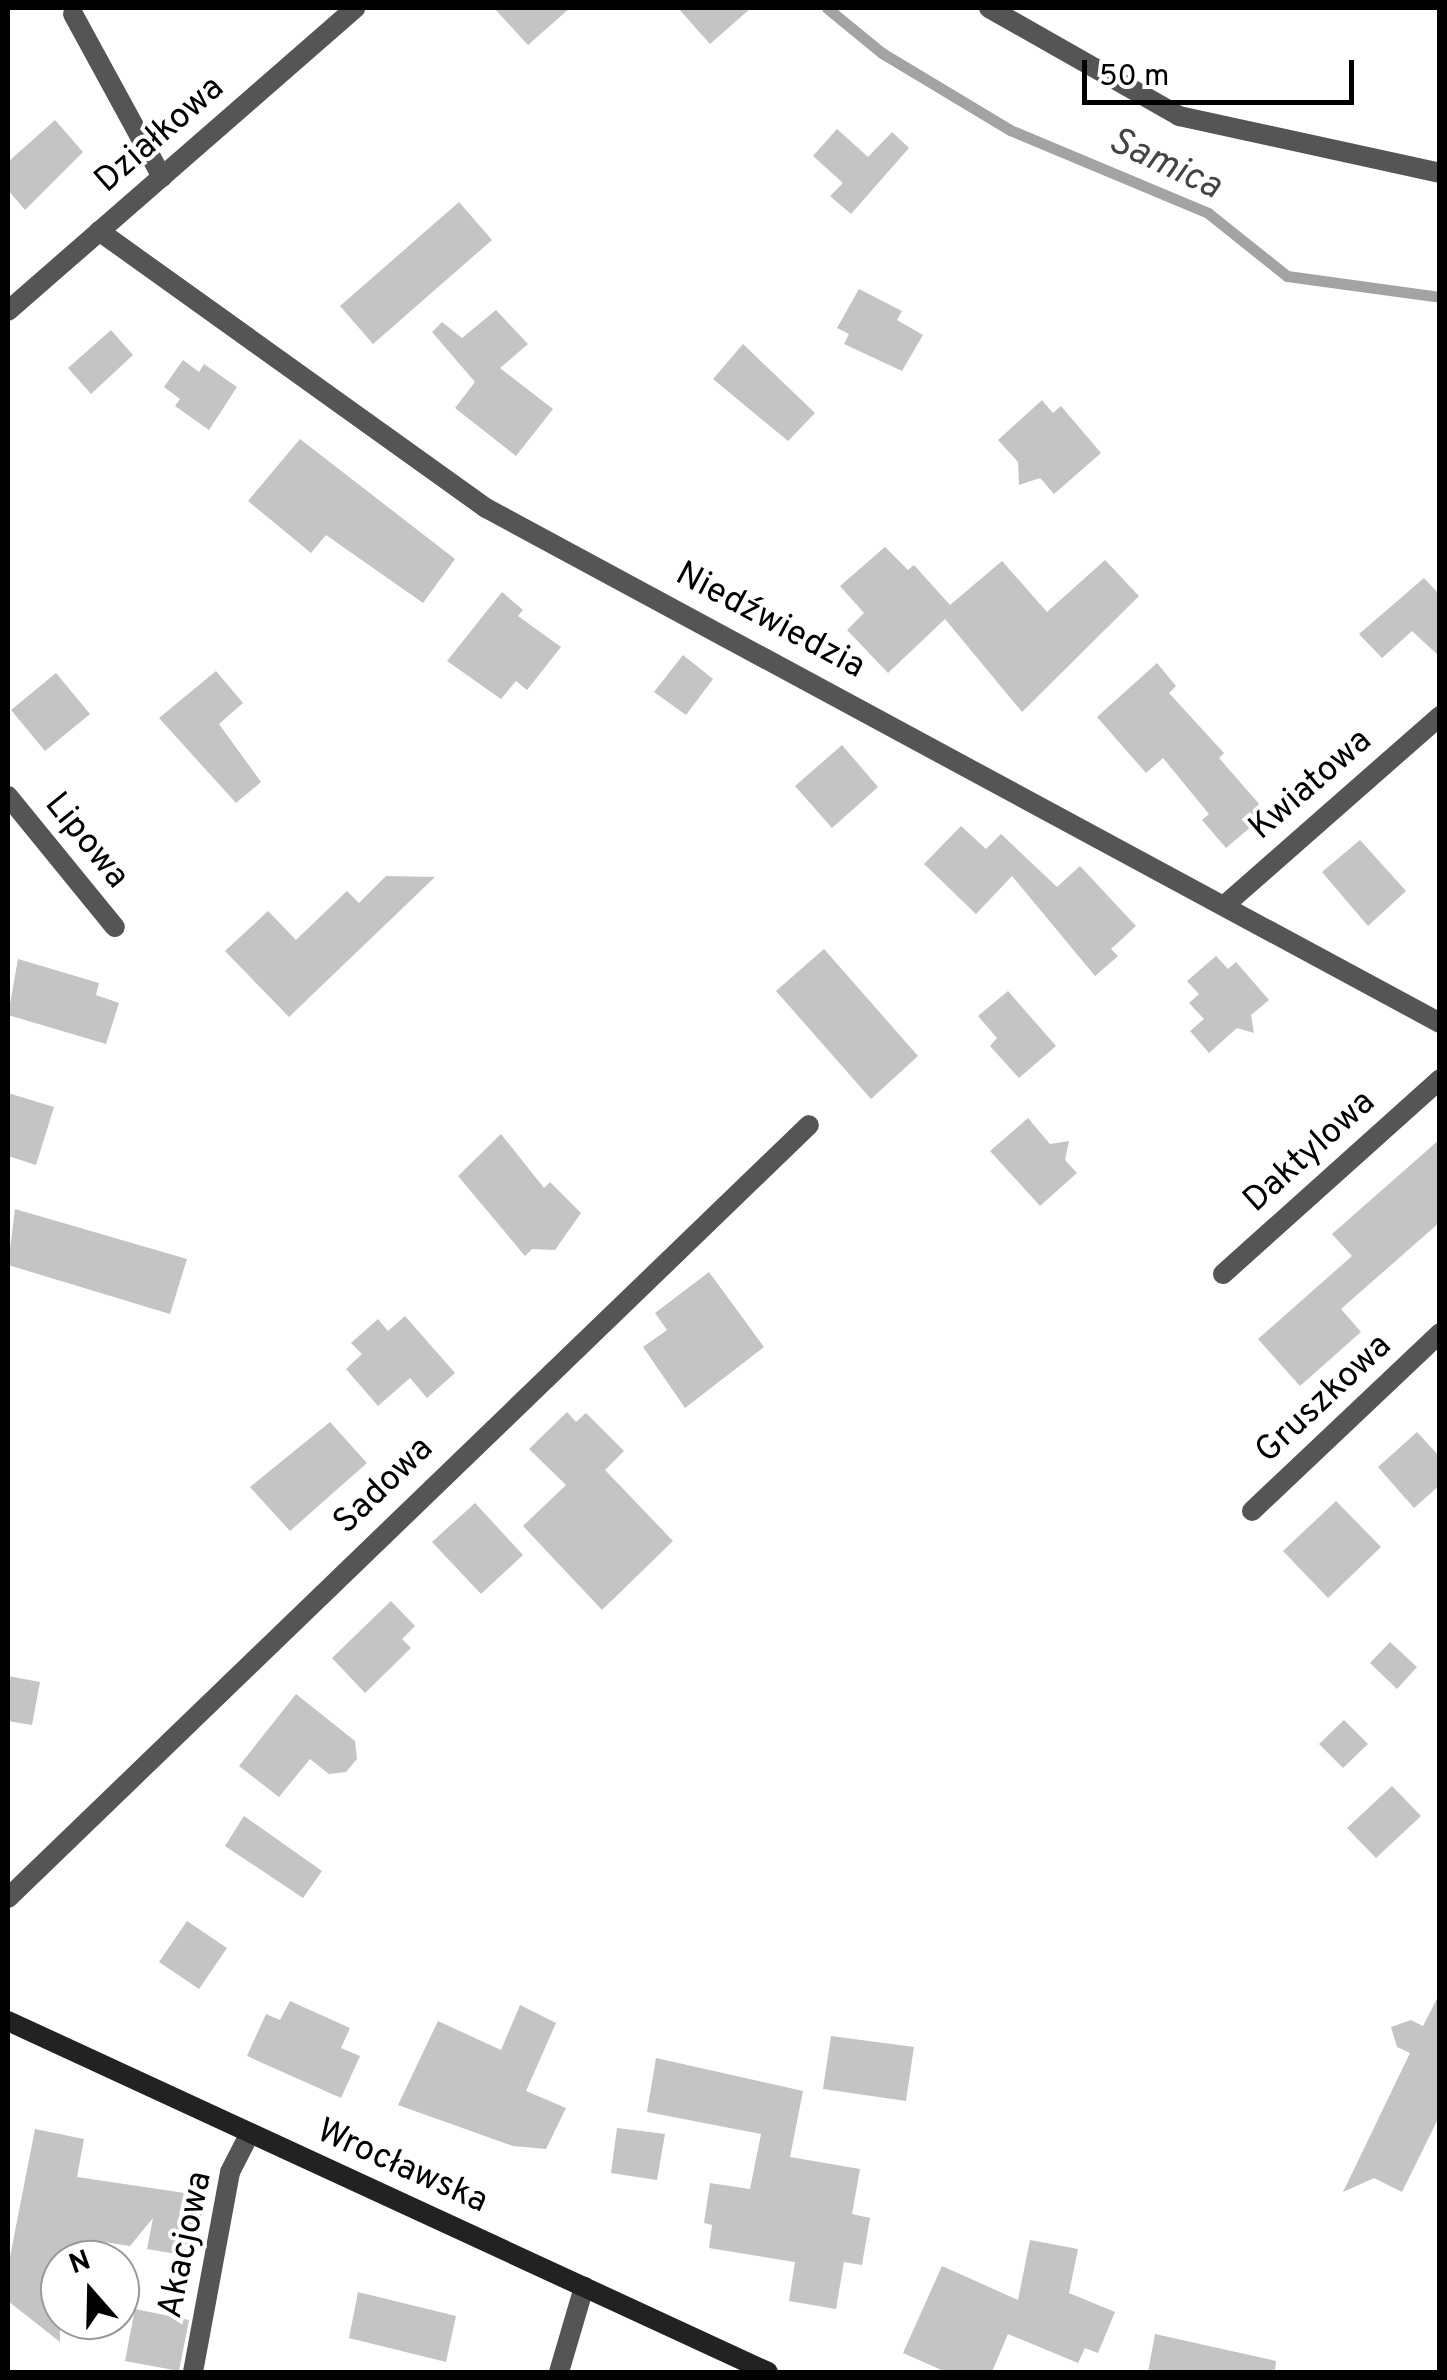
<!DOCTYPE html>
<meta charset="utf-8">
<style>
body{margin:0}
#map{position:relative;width:1447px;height:2380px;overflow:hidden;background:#fff;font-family:Overpass,sans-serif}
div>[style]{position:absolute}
.stream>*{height:11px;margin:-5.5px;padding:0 5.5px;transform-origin:5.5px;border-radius:5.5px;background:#a3a3a3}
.building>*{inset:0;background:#c4c4c4}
.lane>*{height:20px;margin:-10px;padding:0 10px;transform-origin:10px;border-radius:10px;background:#555}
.street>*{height:20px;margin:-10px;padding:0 10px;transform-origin:10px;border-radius:10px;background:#555}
.secondary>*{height:20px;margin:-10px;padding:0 10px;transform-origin:10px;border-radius:10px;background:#222}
span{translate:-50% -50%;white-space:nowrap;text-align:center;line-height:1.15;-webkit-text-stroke:8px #fff;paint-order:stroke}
.street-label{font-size:35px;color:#000}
.water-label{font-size:38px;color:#444;font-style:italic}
.frame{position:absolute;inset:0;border:10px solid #000;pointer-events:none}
.north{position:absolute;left:40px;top:2240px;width:100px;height:100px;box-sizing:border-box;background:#fff;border:2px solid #999;border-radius:50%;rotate:340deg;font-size:28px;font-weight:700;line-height:40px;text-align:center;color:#000}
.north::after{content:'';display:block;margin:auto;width:35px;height:45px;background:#000;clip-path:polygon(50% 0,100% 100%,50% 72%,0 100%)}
.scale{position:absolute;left:1082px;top:60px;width:272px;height:45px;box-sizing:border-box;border:5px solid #000;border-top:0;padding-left:12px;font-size:30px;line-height:35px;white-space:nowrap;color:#000;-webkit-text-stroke:8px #fff;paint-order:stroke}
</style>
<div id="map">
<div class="stream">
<div style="left:827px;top:8px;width:71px;rotate:39.3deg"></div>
<div style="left:882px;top:53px;width:149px;rotate:31deg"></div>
<div style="left:1010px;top:130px;width:215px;rotate:22.7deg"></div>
<div style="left:1208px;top:213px;width:101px;rotate:38.6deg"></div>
<div style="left:1287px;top:276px;width:154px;rotate:7.8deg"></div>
</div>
<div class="building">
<div style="clip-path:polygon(494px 8px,570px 8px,528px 45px)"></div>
<div style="clip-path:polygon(678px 8px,751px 8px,710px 44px)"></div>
<div style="clip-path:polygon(55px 120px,83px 152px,25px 210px,8px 190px,8px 162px)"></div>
<div style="clip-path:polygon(837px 129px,868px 157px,892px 132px,909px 148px,851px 214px,830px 196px,843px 183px,813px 156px)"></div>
<div style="clip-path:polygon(459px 202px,492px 240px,373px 344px,340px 306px)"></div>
<div style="clip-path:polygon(859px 289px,902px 311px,897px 320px,923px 335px,902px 371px,844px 344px,849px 334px,837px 328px)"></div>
<div style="clip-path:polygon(496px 310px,528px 344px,500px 368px,553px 409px,516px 456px,455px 408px,475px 382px,432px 332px,442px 322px,462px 338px)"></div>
<div style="clip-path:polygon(111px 330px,133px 355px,91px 394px,68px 368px)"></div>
<div style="clip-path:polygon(743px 344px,815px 413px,788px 441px,713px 379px)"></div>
<div style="clip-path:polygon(183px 360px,199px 372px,204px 364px,237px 387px,209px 430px,175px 406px,180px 399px,164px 387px)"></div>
<div style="clip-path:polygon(1042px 400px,1053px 413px,1061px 406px,1101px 453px,1054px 494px,1040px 478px,1019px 485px,1018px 462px,998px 440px)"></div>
<div style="clip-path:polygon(300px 439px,455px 559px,423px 603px,326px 535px,311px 553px,248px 501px)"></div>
<div style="clip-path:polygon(885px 547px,908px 570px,914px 565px,950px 605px,1002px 561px,1047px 612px,1105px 560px,1139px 596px,1022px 712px,945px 619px,888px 673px,847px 630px,864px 613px,840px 586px)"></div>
<div style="clip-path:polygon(1424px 578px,1440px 595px,1440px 657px,1412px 631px,1382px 658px,1359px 634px)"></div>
<div style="clip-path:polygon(502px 592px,523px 610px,518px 616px,561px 647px,527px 690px,516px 681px,501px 699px,447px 661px)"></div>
<div style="clip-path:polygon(683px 655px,713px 679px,686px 715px,654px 692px)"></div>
<div style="clip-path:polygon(1157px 663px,1176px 686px,1169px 693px,1224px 753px,1219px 758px,1267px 813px,1226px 848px,1202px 820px,1209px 814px,1163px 758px,1146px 773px,1097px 717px)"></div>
<div style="clip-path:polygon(216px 671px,243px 703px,219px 724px,261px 782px,236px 803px,159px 718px)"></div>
<div style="clip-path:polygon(56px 673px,90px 714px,45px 751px,11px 710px)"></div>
<div style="clip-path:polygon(842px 745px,878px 787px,832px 828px,795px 786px)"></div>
<div style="clip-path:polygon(961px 826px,986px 849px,1001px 834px,1057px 887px,1080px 866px,1136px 926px,1111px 949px,1118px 956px,1095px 976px,1012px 876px,976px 914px,924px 864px)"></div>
<div style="clip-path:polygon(1360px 840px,1406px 891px,1368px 926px,1322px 872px)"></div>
<div style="clip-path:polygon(386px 876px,435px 877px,289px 1017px,225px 951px,268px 911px,296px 940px,347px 891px,359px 903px)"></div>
<div style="clip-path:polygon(824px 949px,918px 1056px,871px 1099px,776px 991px)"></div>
<div style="clip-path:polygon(1216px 956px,1228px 969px,1236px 962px,1269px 1000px,1251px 1015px,1254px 1033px,1237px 1028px,1209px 1053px,1190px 1031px,1204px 1019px,1189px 1003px,1199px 994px,1187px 981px)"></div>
<div style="clip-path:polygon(18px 959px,99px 983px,96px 995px,119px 1003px,106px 1044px,8px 1015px)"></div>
<div style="clip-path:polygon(1008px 991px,1056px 1046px,1019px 1078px,990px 1046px,997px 1038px,978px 1016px)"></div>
<div style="clip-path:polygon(8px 1093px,54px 1107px,36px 1165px,8px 1156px)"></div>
<div style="clip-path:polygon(1028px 1118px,1050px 1144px,1069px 1141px,1065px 1160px,1077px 1173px,1040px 1206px,990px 1151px)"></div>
<div style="clip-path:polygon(501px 1134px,544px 1188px,550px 1182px,581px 1213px,555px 1250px,532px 1249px,525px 1256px,458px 1176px)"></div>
<div style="clip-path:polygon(1440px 1139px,1440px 1222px,1341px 1309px,1361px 1332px,1300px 1386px,1258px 1339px,1352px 1256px,1332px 1234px)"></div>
<div style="clip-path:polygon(15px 1209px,187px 1259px,170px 1314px,8px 1265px)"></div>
<div style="clip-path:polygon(709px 1272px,764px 1347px,685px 1408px,643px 1347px,667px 1330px,655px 1313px)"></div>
<div style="clip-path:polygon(405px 1316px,455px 1373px,427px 1398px,410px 1378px,378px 1406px,346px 1369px,362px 1354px,351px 1343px,378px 1319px,388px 1331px)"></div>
<div style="clip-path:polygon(567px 1412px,576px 1422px,586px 1413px,624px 1451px,605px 1470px,673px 1541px,602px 1610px,523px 1526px,566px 1485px,529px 1449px)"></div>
<div style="clip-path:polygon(330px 1422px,367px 1463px,290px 1531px,250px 1487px)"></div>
<div style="clip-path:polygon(1417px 1432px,1440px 1457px,1440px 1485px,1414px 1508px,1378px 1467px)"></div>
<div style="clip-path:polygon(1336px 1501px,1381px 1547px,1328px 1598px,1283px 1551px)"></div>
<div style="clip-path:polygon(475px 1503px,523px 1555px,481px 1594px,432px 1542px)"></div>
<div style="clip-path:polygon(391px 1601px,415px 1626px,402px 1639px,411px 1648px,365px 1693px,332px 1658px)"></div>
<div style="clip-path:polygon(1390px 1642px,1417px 1667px,1397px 1689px,1370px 1663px)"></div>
<div style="clip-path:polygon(8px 1676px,40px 1682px,32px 1725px,8px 1721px)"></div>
<div style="clip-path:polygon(296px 1694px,355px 1741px,357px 1759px,346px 1772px,329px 1774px,310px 1759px,279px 1797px,239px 1766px)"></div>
<div style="clip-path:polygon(1344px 1720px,1368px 1744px,1343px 1768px,1319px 1744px)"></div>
<div style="clip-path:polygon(1392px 1786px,1421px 1816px,1376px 1858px,1347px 1828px)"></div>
<div style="clip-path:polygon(244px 1816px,322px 1871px,303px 1898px,225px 1846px)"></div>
<div style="clip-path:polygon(187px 1921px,227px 1948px,199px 1989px,159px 1962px)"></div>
<div style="clip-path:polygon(1440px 1993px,1440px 2115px,1402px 2192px,1374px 2178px,1343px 2192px,1410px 2053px,1397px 2047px,1391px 2027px,1411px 2020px,1423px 2026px)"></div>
<div style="clip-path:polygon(290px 2001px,350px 2028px,341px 2048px,360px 2056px,341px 2098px,247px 2056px,266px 2014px,280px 2020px)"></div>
<div style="clip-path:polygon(520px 2005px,556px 2023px,526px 2091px,566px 2108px,546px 2149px,513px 2146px,398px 2105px,438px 2021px,501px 2050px)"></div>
<div style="clip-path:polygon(831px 2036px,914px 2047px,906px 2101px,823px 2089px)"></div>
<div style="clip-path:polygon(656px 2058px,803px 2091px,790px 2157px,860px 2169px,852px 2214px,870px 2218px,862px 2265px,844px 2262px,836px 2309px,789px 2301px,795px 2262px,709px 2248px,712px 2225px,704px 2223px,710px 2183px,750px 2189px,761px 2134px,647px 2112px)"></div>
<div style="clip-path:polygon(617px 2128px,665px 2134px,657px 2180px,611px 2173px)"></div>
<div style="clip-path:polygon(35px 2129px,84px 2139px,77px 2177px,205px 2196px,194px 2257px,147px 2249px,153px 2218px,130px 2246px,90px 2240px,85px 2260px,60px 2260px,60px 2342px,8px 2301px,8px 2267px)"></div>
<div style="clip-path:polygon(1030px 2240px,1078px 2249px,1069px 2293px,1115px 2312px,1098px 2353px,1085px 2348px,1078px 2363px,1008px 2334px,992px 2372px,946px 2372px,903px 2353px,942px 2266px,1018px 2300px)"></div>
<div style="clip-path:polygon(358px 2292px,456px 2316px,446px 2362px,349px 2338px)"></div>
<div style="clip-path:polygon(135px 2309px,189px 2320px,179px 2371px,125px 2361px)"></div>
<div style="clip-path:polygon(1155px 2334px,1276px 2361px,1275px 2372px,1148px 2372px)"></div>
</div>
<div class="lane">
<div style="left:73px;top:14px;width:186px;rotate:61.4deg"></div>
<div style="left:559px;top:2372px;width:89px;rotate:-73.6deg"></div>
</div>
<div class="street">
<div style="left:989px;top:8px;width:219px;rotate:29.6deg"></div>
<div style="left:1179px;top:116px;width:267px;rotate:12.3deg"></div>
<div style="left:99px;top:231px;width:476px;rotate:35.6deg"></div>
<div style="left:486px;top:508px;width:1084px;rotate:28.36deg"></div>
<div style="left:8px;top:311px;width:461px;rotate:-41.1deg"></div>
<div style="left:8px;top:796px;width:169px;rotate:50.8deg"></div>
<div style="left:1226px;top:904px;width:285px;rotate:-41.3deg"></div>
<div style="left:1223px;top:1274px;width:292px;rotate:-41.9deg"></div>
<div style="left:1252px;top:1511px;width:259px;rotate:-43.4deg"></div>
<div style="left:8px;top:1898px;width:1113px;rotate:-43.98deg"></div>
<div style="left:193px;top:2372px;width:203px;rotate:-79.5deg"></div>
<div style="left:230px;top:2172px;width:44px;rotate:-62.9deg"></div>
</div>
<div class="secondary">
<div style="left:8px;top:2021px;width:837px;rotate:24.79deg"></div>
</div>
<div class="street-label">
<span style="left:160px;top:135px;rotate:-41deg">Działkowa</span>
<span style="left:770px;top:621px;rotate:28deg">Niedźwiedzia</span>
<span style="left:1311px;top:785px;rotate:-41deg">Kwiatowa</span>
<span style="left:86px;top:841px;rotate:51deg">Lipowa</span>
<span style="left:1310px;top:1152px;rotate:-42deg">Daktylowa</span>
<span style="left:1324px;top:1399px;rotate:-43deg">Gruszkowa</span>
<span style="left:384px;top:1486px;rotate:-44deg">Sadowa</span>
<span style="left:402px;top:2167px;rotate:24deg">Wrocławska</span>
<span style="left:186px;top:2245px;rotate:-78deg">Akacjowa</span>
</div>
<div class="water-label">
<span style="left:1164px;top:165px;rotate:25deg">Samica</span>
</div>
<div class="frame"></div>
<div class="north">N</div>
<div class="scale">50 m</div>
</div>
